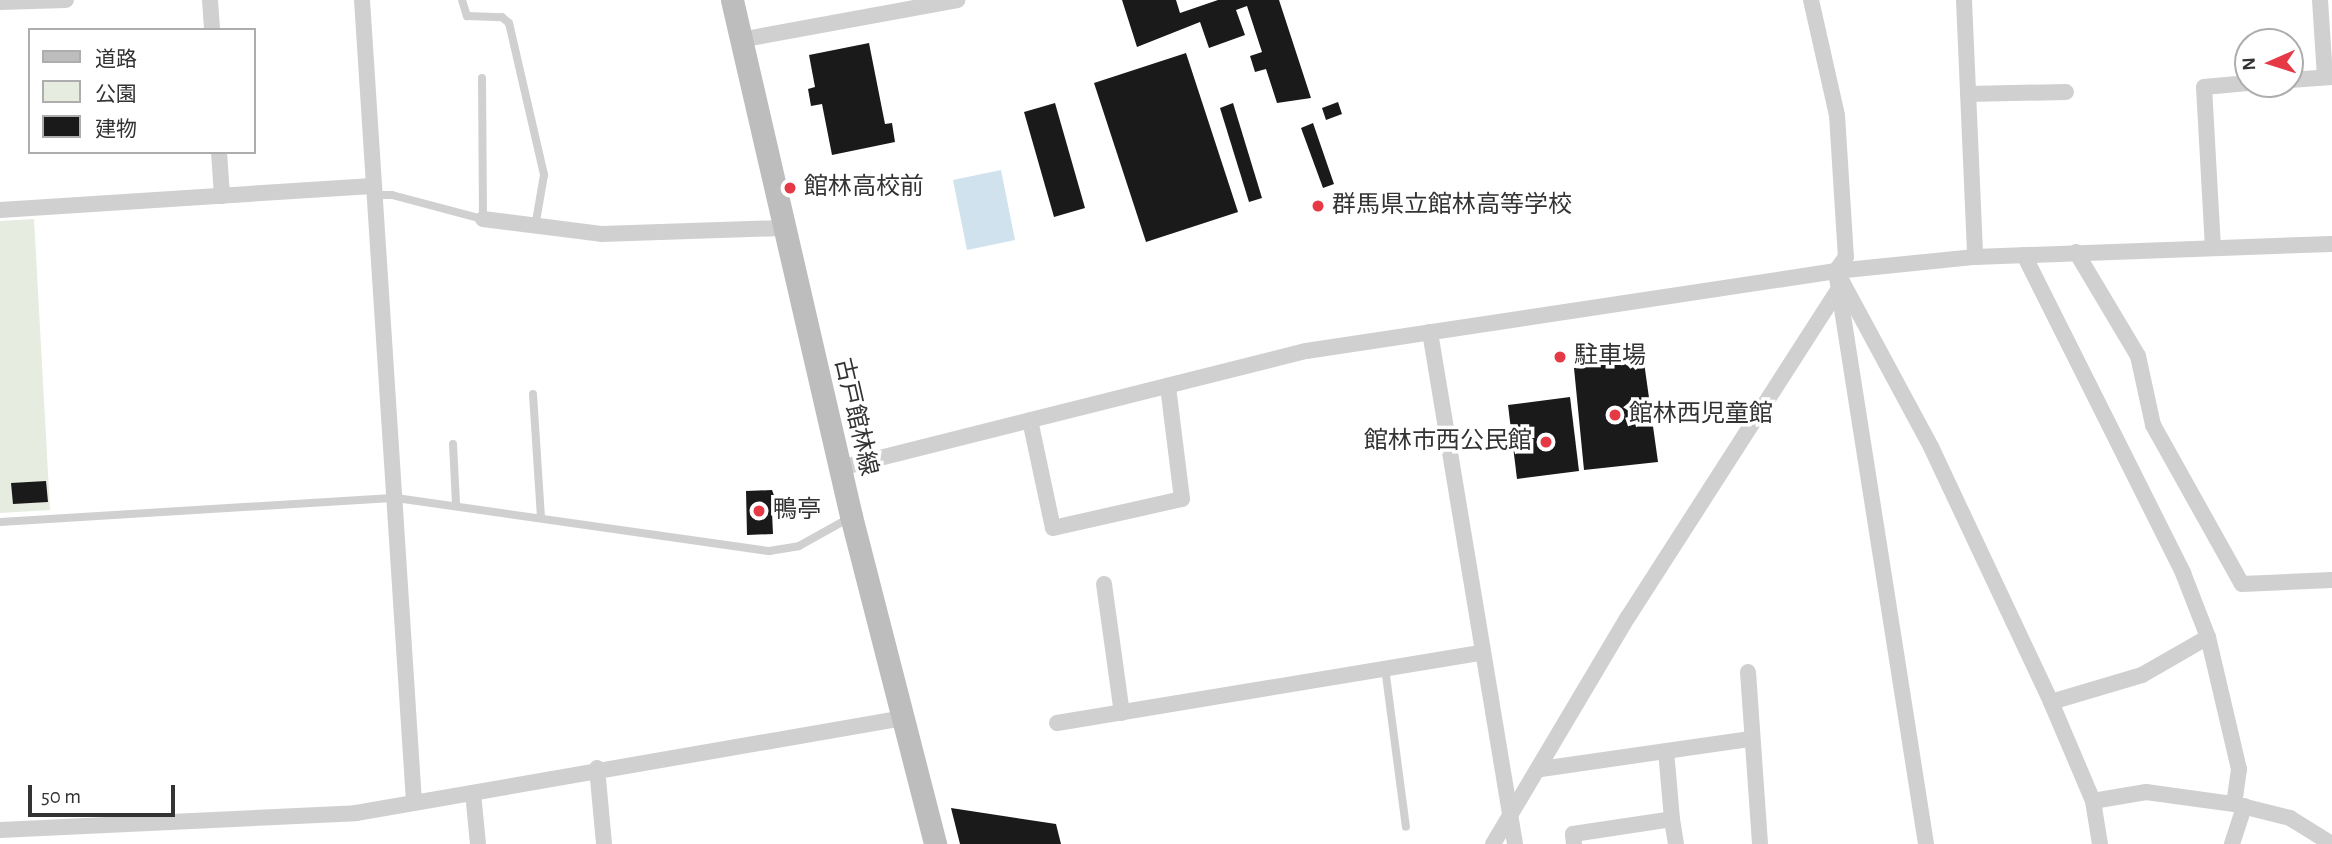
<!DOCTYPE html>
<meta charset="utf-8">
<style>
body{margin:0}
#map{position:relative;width:2332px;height:844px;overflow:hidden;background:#fff;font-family:"Alegreya Sans","Noto Sans JP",sans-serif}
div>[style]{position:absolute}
.green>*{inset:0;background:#e6ecdf}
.water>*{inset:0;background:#cfe2ee}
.building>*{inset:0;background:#1a1a1a}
.service>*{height:8px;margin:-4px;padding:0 4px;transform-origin:4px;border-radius:4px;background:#d0d0d0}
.minor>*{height:16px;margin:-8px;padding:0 8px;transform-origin:8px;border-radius:8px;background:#d0d0d0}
.secondary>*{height:23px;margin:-11.5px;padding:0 11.5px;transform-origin:11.5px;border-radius:11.5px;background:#bdbdbd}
.dots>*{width:19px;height:19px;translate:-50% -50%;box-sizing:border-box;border:4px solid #fff;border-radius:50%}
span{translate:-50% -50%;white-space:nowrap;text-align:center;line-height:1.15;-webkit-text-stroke:7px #fff;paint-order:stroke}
.poi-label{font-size:24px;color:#333}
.left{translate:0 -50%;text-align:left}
.right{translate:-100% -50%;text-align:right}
.street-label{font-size:24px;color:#333}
.legend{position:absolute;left:28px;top:28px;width:228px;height:126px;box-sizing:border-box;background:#fff;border:2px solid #adadad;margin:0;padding:9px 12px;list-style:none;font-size:21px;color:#333}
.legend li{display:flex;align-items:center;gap:14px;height:35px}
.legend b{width:35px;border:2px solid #adadad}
.north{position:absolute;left:2234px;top:28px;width:70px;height:70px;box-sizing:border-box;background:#fff;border:2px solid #adadad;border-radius:50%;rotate:267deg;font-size:19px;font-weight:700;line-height:28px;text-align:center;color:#333}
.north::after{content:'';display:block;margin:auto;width:24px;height:32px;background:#e63946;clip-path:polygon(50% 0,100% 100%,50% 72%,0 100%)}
.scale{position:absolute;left:28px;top:785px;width:147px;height:32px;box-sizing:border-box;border:4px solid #333;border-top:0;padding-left:9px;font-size:21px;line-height:24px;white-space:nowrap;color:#333;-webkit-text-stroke:5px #fff;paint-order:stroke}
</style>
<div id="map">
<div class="green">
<div style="clip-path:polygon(34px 219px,50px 510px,0 513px,0 221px)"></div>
</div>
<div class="water">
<div style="clip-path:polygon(1001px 170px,1015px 240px,967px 250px,953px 180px)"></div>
</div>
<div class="building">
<div style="clip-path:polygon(1122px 0,1176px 0,1180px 13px,1218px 0,1279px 0,1311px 98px,1277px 103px,1266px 69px,1255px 72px,1250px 56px,1262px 52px,1247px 6px,1236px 10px,1245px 35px,1209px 48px,1200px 22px,1137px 47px)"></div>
<div style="clip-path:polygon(869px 43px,885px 124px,892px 123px,895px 142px,832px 155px,822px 104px,811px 106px,808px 89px,815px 87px,809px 55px)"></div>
<div style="clip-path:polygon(1186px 53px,1238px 212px,1146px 242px,1094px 83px)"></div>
<div style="clip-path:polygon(1338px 102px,1342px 114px,1326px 120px,1322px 108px)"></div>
<div style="clip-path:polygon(1055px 103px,1085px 208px,1054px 217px,1024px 112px)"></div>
<div style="clip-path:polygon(1233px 103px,1262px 198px,1249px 202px,1220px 108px)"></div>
<div style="clip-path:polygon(1313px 123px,1334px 184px,1323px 188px,1301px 128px)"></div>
<div style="clip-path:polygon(1643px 355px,1658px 462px,1584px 470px,1574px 368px)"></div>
<div style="clip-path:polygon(1570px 397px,1579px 471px,1517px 479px,1508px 405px)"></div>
<div style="clip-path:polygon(46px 481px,48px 502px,13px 504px,11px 483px)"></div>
<div style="clip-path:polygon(772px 490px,780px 511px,772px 512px,773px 534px,747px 535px,746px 491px)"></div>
<div style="clip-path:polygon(951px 808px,1056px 824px,1061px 844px,960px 844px)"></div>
</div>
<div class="service">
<div style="left:462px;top:0;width:17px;rotate:73deg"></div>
<div style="left:467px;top:16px;width:35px;rotate:2deg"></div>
<div style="left:502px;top:17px;width:9px;rotate:41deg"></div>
<div style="left:509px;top:23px;width:156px;rotate:77deg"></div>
<div style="left:544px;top:175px;width:53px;rotate:99.8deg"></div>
<div style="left:373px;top:195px;width:19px"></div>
<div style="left:392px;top:195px;width:94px;rotate:14.8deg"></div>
<div style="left:483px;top:219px;width:141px;rotate:-90.4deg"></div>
<div style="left:533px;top:394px;width:123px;rotate:86.3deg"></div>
<div style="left:453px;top:444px;width:60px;rotate:87.1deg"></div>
<div style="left:0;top:522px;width:397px;rotate:-3.5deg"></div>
<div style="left:396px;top:498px;width:377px;rotate:8.1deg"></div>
<div style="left:769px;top:551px;width:30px;rotate:-9deg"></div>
<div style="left:799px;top:546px;width:57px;rotate:-29.2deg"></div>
<div style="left:1385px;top:668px;width:160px;rotate:82.5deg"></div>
</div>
<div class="minor">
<div style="left:210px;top:0;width:30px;rotate:86deg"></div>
<div style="left:362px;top:0;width:804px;rotate:86.29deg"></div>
<div style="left:1811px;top:0;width:118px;rotate:77.3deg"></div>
<div style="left:1837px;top:115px;width:142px;rotate:86.4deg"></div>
<div style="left:1846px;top:257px;width:17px;rotate:126deg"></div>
<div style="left:1836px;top:271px;width:580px;rotate:81.07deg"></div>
<div style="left:1964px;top:0;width:257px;rotate:87.5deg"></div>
<div style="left:2320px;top:0;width:77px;rotate:86.3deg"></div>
<div style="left:0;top:2px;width:66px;rotate:-1.7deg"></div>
<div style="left:740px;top:40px;width:221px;rotate:-10.4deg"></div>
<div style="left:2290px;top:80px;width:42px;rotate:-4.1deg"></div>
<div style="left:1968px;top:94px;width:98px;rotate:-1.2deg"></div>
<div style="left:219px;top:152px;width:44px;rotate:86.1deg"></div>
<div style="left:0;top:210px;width:373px;rotate:-3.7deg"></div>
<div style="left:483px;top:219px;width:119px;rotate:7.2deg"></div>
<div style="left:601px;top:234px;width:181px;rotate:-1.9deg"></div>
<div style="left:2213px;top:248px;width:161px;rotate:-93.2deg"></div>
<div style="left:2204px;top:87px;width:44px;rotate:-5.2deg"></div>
<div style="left:2076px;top:252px;width:121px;rotate:59.2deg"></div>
<div style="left:2138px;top:356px;width:71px;rotate:77.7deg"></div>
<div style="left:2153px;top:425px;width:182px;rotate:60.8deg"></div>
<div style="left:2242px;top:584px;width:90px;rotate:-2.5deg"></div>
<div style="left:2024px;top:255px;width:356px;rotate:63.4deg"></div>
<div style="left:2183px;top:573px;width:69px;rotate:68.7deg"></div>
<div style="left:2208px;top:637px;width:136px;rotate:76.8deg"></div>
<div style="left:2239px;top:769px;width:35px;rotate:98deg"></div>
<div style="left:1839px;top:276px;width:196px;rotate:61.7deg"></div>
<div style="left:1932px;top:449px;width:280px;rotate:64.8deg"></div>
<div style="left:2051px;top:702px;width:108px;rotate:67deg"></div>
<div style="left:2093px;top:801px;width:44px;rotate:80.8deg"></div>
<div style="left:1430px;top:332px;width:519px;rotate:80.57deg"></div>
<div style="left:1030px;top:420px;width:110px;rotate:78deg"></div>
<div style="left:1053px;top:528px;width:132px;rotate:-12.7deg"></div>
<div style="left:1182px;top:499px;width:114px;rotate:-97.1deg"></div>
<div style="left:840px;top:468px;width:480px;rotate:-14.1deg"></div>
<div style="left:1306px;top:351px;width:536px;rotate:-8.58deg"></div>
<div style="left:1836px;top:271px;width:140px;rotate:-5.8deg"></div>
<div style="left:1975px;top:257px;width:357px;rotate:-2.1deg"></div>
<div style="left:1104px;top:584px;width:130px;rotate:82.1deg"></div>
<div style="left:1748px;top:672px;width:172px;rotate:86deg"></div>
<div style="left:2051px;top:702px;width:95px;rotate:-16.5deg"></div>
<div style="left:2142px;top:675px;width:76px;rotate:-29.9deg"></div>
<div style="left:1057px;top:723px;width:429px;rotate:-9.4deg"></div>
<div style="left:597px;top:768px;width:76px;rotate:84.7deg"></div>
<div style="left:1541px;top:769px;width:210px;rotate:-8.2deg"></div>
<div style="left:473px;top:793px;width:51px;rotate:84.4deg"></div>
<div style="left:2093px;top:801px;width:54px;rotate:-9.6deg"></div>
<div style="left:2146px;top:792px;width:89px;rotate:7.8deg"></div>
<div style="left:2234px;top:804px;width:58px;rotate:14deg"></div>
<div style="left:2290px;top:818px;width:49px;rotate:31.8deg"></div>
<div style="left:1672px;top:819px;width:25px;rotate:81deg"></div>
<div style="left:0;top:830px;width:356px;rotate:-2.7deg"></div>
<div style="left:356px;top:813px;width:555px;rotate:-9.85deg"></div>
<div style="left:1493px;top:844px;width:264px;rotate:-59.3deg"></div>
<div style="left:1628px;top:617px;width:391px;rotate:-57.3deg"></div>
<div style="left:1574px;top:844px;width:10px;rotate:-96deg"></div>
<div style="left:1573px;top:834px;width:100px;rotate:-8.6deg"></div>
<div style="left:1672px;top:819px;width:68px;rotate:-95deg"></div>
<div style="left:2232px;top:844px;width:40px;rotate:-72deg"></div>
</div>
<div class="secondary">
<div style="left:732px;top:0;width:530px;rotate:77.01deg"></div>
<div style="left:851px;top:516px;width:339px;rotate:75.6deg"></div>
</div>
<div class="dots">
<div style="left:790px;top:188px;background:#e63946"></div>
<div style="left:1318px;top:206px;background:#e63946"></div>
<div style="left:1560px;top:357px;background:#e63946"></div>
<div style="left:1615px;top:415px;background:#e63946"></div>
<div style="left:1546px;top:442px;background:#e63946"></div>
<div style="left:759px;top:511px;background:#e63946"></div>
</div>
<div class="poi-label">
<span class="left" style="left:804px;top:188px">館林高校前</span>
<span class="left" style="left:1332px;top:206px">群馬県立館林高等学校</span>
<span class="left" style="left:1574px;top:357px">駐車場</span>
<span class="left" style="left:1629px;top:415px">館林西児童館</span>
<span class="right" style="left:1532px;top:442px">館林市西公民館</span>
<span class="left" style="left:773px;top:511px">鴨亭</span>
</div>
<div class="street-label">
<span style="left:855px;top:417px;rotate:77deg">古戸館林線</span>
</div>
<ul class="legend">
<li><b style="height:9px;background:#bdbdbd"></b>道路</li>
<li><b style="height:19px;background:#e6ecdf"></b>公園</li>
<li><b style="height:19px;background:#1a1a1a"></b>建物</li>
</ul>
<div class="north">N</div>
<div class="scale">50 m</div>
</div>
